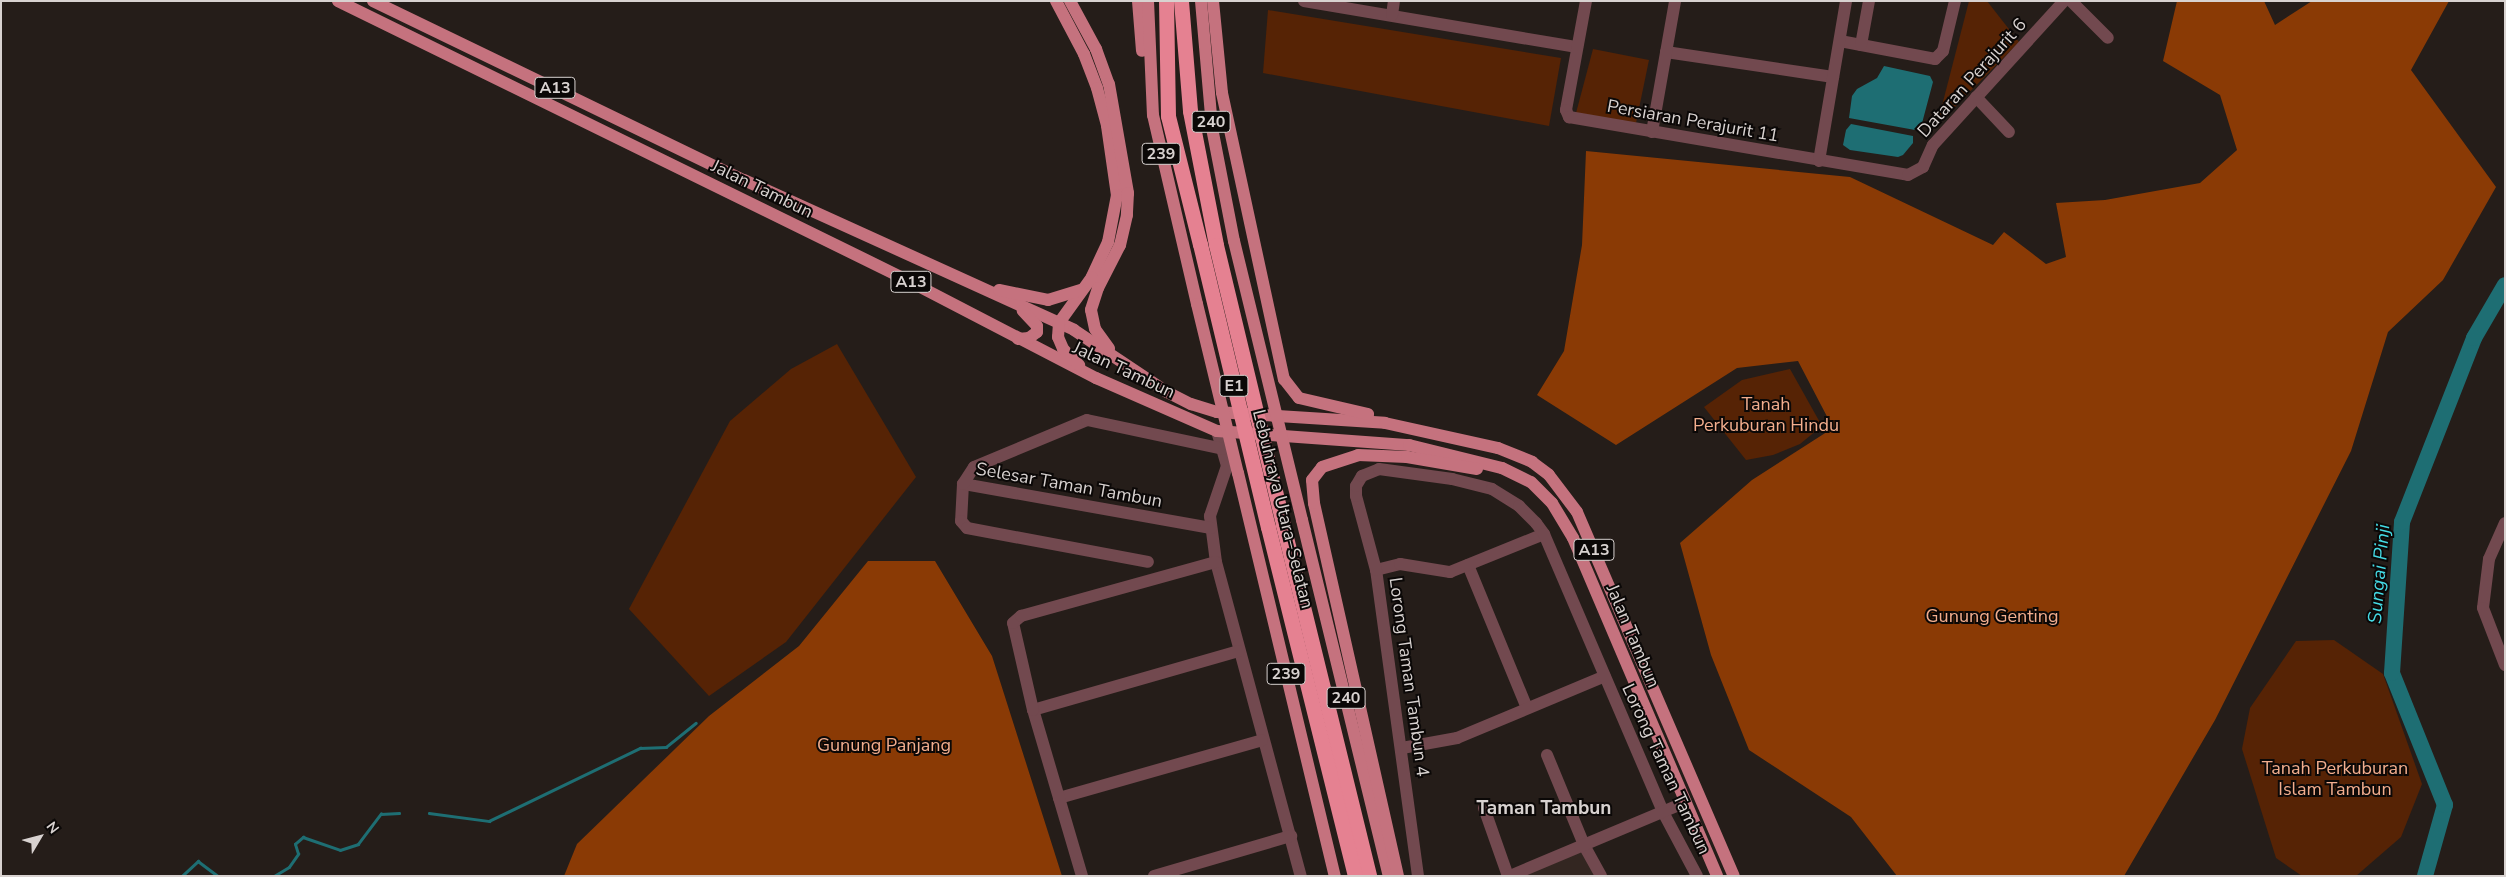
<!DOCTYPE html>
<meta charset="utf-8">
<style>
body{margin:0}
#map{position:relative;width:2506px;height:877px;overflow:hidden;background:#251d19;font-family:"Nunito Sans",sans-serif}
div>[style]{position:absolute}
.built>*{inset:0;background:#332621}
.green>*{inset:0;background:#562305}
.forest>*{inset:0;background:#8a3a05}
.water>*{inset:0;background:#1e6e73}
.stream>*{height:2.5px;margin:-1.25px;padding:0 1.25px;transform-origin:1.25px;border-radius:1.25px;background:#1e6e73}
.river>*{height:16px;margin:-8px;padding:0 8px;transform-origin:8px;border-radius:8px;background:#1e6e73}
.minor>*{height:12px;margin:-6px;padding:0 6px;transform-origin:6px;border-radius:6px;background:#72494f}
.major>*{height:12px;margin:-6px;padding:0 6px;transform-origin:6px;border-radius:6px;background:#c5727e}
.highway>*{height:15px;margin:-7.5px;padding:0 7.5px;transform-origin:7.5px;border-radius:7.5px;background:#e58191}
.major-bridge>*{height:12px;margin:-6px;padding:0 6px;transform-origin:6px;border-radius:6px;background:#c5727e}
.highway-bridge>*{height:15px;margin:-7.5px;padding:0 7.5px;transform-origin:7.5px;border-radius:7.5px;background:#e58191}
span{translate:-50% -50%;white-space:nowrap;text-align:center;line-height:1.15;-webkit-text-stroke:4px #0b0807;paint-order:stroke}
.shield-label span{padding:1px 4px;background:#0b0807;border:1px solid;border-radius:4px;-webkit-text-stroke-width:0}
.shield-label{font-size:16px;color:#d8d2d0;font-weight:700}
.street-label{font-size:18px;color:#d8d2d0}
.park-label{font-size:18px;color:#f3ae8e}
.water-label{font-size:19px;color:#45dbe5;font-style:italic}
.neighbourhood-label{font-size:19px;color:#d8d2d0;font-weight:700}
.frame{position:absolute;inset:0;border:2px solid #d8d2d0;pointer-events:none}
.north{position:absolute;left:15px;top:812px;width:50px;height:50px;-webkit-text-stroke:4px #0b0807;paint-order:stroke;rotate:53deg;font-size:14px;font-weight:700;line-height:20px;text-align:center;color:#d8d2d0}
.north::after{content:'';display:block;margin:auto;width:18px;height:22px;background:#d8d2d0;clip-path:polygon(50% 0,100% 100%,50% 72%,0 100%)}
</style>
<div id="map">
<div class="built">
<div style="clip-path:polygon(1583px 847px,1601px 876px,1508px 876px)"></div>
</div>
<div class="green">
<div style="clip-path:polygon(1969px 1px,1987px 1px,2019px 42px,1937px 125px)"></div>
<div style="clip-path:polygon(1268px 10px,1561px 58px,1549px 126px,1263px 73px)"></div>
<div style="clip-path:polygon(1593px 49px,1649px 60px,1636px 123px,1576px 113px)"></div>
<div style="clip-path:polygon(837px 344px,916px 477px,786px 642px,709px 696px,629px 609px,730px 421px,791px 369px)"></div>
<div style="clip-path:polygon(1790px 369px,1822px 426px,1800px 444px,1773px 455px,1746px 460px,1704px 407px,1742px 380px)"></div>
<div style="clip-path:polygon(2334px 640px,2383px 674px,2422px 784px,2401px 837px,2356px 876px,2302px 876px,2276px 858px,2242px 749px,2250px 708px,2296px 641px)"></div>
</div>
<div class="forest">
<div style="clip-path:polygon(2177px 1px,2264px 1px,2275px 25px,2312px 1px,2449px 1px,2411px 70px,2496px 187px,2443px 280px,2388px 332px,2351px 451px,2215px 720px,2124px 876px,1897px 876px,1851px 817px,1749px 750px,1711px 655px,1680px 543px,1752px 480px,1833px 428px,1798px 361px,1737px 368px,1616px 445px,1537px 395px,1564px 351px,1582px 245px,1586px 151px,1850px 177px,1993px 245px,2004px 232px,2046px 264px,2066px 257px,2056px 203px,2105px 200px,2200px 183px,2237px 150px,2220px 95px,2163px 61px)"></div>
<div style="clip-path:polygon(868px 561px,935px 561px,992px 656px,1062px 876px,564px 876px,577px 844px,709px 716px,799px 646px)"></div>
</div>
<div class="water">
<div style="clip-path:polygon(1884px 66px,1930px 76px,1933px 82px,1921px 127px,1915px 130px,1849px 118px,1852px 96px,1857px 89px,1877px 78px)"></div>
<div style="clip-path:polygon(1851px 124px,1913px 136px,1913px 143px,1903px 155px,1898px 157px,1850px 150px,1843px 145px,1846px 130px)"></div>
</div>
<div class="stream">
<div style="left:429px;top:813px;width:61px;rotate:7.6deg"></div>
<div style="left:489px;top:821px;width:168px;rotate:-25.8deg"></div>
<div style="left:640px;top:748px;width:26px;rotate:-2deg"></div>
<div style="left:666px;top:747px;width:38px;rotate:-39deg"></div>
<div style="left:182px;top:876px;width:22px;rotate:-43deg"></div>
<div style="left:198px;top:861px;width:25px;rotate:37deg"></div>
<div style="left:274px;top:876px;width:17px;rotate:-31deg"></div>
<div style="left:289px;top:867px;width:16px;rotate:-55deg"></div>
<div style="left:298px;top:854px;width:10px;rotate:-107deg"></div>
<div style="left:295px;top:844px;width:11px;rotate:-41deg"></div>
<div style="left:303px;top:837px;width:39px;rotate:19deg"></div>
<div style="left:340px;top:850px;width:19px;rotate:-18deg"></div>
<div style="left:358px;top:844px;width:38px;rotate:-53deg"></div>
<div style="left:381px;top:814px;width:18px;rotate:-3deg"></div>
</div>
<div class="river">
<div style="left:2425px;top:876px;width:74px;rotate:-74.3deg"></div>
<div style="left:2445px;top:805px;width:142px;rotate:-111.9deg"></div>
<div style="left:2392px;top:673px;width:151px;rotate:-86.2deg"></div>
<div style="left:2402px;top:522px;width:198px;rotate:-68.6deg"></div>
<div style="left:2474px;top:338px;width:61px;rotate:-59.7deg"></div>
</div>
<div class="minor">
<div style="left:1304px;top:1px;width:277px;rotate:9.6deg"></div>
<div style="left:1586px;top:1px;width:111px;rotate:100.4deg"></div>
<div style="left:1566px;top:110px;width:8px;rotate:67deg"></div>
<div style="left:1569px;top:117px;width:344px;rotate:9.7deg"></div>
<div style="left:1908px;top:175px;width:17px;rotate:-28deg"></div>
<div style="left:1923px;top:167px;width:24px;rotate:-66deg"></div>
<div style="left:1933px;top:145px;width:195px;rotate:-47.7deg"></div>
<div style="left:2071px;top:1px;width:52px;rotate:45deg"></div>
<div style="left:1392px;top:15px;width:14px;rotate:-82deg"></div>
<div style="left:1840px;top:41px;width:97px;rotate:10.7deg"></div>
<div style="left:1935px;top:59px;width:11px;rotate:-45deg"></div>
<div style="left:1943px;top:51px;width:51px;rotate:-76.5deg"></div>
<div style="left:1861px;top:45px;width:45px;rotate:-79.7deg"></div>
<div style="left:1666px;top:52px;width:169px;rotate:8.5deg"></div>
<div style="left:1976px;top:97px;width:48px;rotate:46.7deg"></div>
<div style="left:1652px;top:132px;width:133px;rotate:-80deg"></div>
<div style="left:1819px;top:161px;width:162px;rotate:-80.4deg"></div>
<div style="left:1217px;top:431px;width:36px;rotate:74deg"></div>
<div style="left:1227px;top:466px;width:53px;rotate:108.8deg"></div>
<div style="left:1210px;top:516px;width:46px;rotate:82.6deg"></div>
<div style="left:1216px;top:562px;width:325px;rotate:74.9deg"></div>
<div style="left:963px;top:484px;width:37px;rotate:93deg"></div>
<div style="left:961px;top:521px;width:9px;rotate:49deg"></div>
<div style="left:967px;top:528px;width:184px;rotate:10.6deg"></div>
<div style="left:2505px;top:523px;width:39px;rotate:114deg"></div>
<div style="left:2489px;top:559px;width:49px;rotate:97deg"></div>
<div style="left:2483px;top:608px;width:61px;rotate:68.9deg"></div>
<div style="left:1211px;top:528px;width:252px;rotate:-169.9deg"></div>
<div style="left:963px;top:484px;width:20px;rotate:-57deg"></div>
<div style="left:974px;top:467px;width:122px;rotate:-22.6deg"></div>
<div style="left:1087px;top:420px;width:139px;rotate:12deg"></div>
<div style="left:1468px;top:565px;width:155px;rotate:67.6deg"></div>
<div style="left:1376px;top:570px;width:25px;rotate:-14deg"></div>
<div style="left:1400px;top:564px;width:51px;rotate:9.1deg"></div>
<div style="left:1450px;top:572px;width:101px;rotate:-22deg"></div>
<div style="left:1033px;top:710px;width:214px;rotate:-16deg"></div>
<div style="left:1402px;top:748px;width:56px;rotate:-10.3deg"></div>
<div style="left:1457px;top:738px;width:160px;rotate:-22.7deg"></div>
<div style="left:1547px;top:755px;width:100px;rotate:67.6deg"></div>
<div style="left:1585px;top:847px;width:33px;rotate:61deg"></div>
<div style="left:1059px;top:798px;width:211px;rotate:-15.9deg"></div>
<div style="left:1484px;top:808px;width:72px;rotate:70.6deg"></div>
<div style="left:1082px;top:876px;width:173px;rotate:-106.4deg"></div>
<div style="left:1033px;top:710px;width:89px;rotate:-102.9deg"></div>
<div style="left:1013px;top:623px;width:11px;rotate:-41deg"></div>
<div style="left:1021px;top:616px;width:202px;rotate:-15.5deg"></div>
<div style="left:1154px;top:876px;width:143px;rotate:-16.3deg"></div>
<div style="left:1418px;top:876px;width:309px;rotate:-97.8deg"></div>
<div style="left:1376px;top:570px;width:77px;rotate:-105.1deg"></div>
<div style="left:1356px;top:496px;width:10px;rotate:-90deg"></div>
<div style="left:1356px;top:486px;width:12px;rotate:-59deg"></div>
<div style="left:1362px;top:476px;width:18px;rotate:-22deg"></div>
<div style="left:1379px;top:469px;width:74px;rotate:7.8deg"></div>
<div style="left:1452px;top:479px;width:41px;rotate:14deg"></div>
<div style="left:1492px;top:489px;width:32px;rotate:32deg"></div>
<div style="left:1519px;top:506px;width:24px;rotate:45deg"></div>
<div style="left:1536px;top:523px;width:14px;rotate:54deg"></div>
<div style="left:1544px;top:534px;width:302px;rotate:66.8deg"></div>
<div style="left:1663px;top:812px;width:72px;rotate:62deg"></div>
<div style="left:1510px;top:876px;width:189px;rotate:-22.8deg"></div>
</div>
<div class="major">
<div style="left:338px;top:1px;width:627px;rotate:26.12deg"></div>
<div style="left:901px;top:277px;width:220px;rotate:27.4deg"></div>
<div style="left:1096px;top:378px;width:132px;rotate:23.7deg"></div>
<div style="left:1217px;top:431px;width:193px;rotate:4.2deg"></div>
<div style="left:1409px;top:445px;width:96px;rotate:13.9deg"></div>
<div style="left:1502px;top:468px;width:32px;rotate:26deg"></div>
<div style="left:1531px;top:482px;width:30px;rotate:45deg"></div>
<div style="left:1552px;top:503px;width:41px;rotate:59deg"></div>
<div style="left:1573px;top:538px;width:367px;rotate:66.9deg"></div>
<div style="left:373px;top:1px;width:412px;rotate:25.8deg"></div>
<div style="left:744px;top:180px;width:362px;rotate:24.4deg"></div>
<div style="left:1074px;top:330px;width:112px;rotate:33.7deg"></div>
<div style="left:1167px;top:392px;width:27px;rotate:27deg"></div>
<div style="left:1191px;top:404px;width:27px;rotate:17deg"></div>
<div style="left:1217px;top:412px;width:168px;rotate:3.7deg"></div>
<div style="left:1385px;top:423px;width:116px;rotate:12.5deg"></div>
<div style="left:1498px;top:448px;width:37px;rotate:22deg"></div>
<div style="left:1532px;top:462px;width:21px;rotate:37deg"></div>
<div style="left:1549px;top:475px;width:46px;rotate:52.9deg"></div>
<div style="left:1577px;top:512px;width:396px;rotate:66.7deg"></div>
<div style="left:1056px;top:1px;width:60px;rotate:62.2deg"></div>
<div style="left:1084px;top:54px;width:36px;rotate:69deg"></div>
<div style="left:1097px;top:88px;width:39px;rotate:75deg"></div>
<div style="left:1107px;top:126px;width:70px;rotate:81.8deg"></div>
<div style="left:1117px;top:195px;width:48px;rotate:100.8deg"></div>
<div style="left:1108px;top:242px;width:38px;rotate:115deg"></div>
<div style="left:1092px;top:277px;width:57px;rotate:125.7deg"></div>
<div style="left:1059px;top:323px;width:14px;rotate:94deg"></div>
<div style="left:1058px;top:337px;width:13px;rotate:67deg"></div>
<div style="left:1063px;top:349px;width:23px;rotate:45deg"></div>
<div style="left:1070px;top:1px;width:55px;rotate:61.6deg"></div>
<div style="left:1096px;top:49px;width:37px;rotate:70deg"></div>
<div style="left:1109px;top:84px;width:111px;rotate:80.1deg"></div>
<div style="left:1128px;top:193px;width:22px;rotate:93deg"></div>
<div style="left:1127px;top:215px;width:31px;rotate:103deg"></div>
<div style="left:1120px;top:245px;width:48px;rotate:117.1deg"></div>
<div style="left:1098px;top:288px;width:23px;rotate:108deg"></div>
<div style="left:1091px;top:310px;width:19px;rotate:78deg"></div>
<div style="left:1095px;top:329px;width:24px;rotate:54deg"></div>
<div style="left:1138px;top:1px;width:50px;rotate:85.4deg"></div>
<div style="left:1148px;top:1px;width:114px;rotate:87.5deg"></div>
<div style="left:1153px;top:115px;width:194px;rotate:76.9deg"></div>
<div style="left:1201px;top:1px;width:127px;rotate:85deg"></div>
<div style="left:1212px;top:128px;width:115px;rotate:79deg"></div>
<div style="left:1213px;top:1px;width:92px;rotate:84.4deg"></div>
<div style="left:1222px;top:93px;width:293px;rotate:77.8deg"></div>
<div style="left:1284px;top:379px;width:24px;rotate:52deg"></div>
<div style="left:1299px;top:398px;width:71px;rotate:13.1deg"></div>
<div style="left:999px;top:290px;width:50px;rotate:11.5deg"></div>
<div style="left:1048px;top:300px;width:34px;rotate:-17deg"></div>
<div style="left:1018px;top:339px;width:11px;rotate:-5deg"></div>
<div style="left:1029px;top:338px;width:10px;rotate:-37deg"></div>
<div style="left:1037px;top:332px;width:6px;rotate:-90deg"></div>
<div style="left:1037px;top:326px;width:21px;rotate:-133deg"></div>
<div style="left:1238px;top:473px;width:415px;rotate:76.5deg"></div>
<div style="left:1302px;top:520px;width:366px;rotate:76.3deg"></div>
<div style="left:1398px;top:876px;width:382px;rotate:-102.7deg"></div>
<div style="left:1314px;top:503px;width:23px;rotate:-95deg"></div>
<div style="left:1312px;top:480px;width:16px;rotate:-52deg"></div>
<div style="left:1322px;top:467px;width:38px;rotate:-18deg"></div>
<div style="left:1358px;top:455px;width:49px;rotate:2.3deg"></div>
<div style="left:1407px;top:457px;width:71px;rotate:9.7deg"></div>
</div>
<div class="highway">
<div style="left:1166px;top:1px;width:115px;rotate:89deg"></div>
<div style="left:1168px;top:116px;width:132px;rotate:76deg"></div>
<div style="left:1181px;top:1px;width:110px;rotate:85.3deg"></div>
<div style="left:1190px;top:111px;width:136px;rotate:79deg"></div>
<div style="left:1283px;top:525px;width:361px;rotate:76.2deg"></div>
<div style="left:1268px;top:527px;width:360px;rotate:76deg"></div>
</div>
<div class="major-bridge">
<div style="left:1234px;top:241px;width:287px;rotate:76.3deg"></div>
<div style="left:1197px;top:304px;width:174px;rotate:76.4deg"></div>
</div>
<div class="highway-bridge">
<div style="left:1200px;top:244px;width:291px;rotate:76.5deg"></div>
<div style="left:1216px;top:245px;width:288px;rotate:76.5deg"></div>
</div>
<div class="shield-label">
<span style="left:555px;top:88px">A13</span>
<span style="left:1211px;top:122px">240</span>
<span style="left:1161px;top:154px">239</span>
<span style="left:911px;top:282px">A13</span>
<span style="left:1234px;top:386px">E1</span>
<span style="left:1594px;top:550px">A13</span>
<span style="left:1286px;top:674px">239</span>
<span style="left:1346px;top:698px">240</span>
</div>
<div class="street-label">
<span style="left:1972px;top:78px;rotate:-48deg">Dataran Perajurit 6</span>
<span style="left:1693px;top:121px;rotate:10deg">Persiaran Perajurit 11</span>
<span style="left:762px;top:189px;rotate:26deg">Jalan Tambun</span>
<span style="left:1124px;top:370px;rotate:25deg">Jalan Tambun</span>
<span style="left:1069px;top:485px;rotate:10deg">Selesar Taman Tambun</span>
<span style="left:1283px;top:509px;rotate:76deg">Lebuhraya Utara–Selatan</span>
<span style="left:1633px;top:636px;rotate:67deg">Jalan Tambun</span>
<span style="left:1409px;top:677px;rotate:82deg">Lorong Taman Tambun 4</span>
<span style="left:1666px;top:769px;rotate:65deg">Lorong Taman Tambun</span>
</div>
<div class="park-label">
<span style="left:1766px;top:415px">Tanah<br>Perkuburan Hindu</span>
<span style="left:1992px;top:616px">Gunung Genting</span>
<span style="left:884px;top:745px">Gunung Panjang</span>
<span style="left:2335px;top:779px">Tanah Perkuburan<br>Islam Tambun</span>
</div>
<div class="water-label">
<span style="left:2380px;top:574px;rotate:-85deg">Sungai Pinji</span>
</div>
<div class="neighbourhood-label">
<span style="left:1544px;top:809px">Taman Tambun</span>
</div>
<div class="frame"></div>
<div class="north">N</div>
</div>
